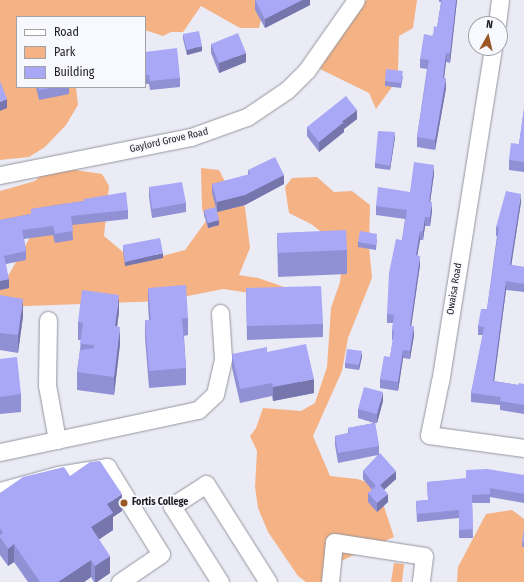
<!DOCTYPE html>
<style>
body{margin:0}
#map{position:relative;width:524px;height:582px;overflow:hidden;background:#ebebf6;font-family:"Fira Sans Condensed",sans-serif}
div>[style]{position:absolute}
.green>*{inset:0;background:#f4b285}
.roads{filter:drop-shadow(0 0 1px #94959e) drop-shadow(0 0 1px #94959e)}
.minor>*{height:17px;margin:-8.5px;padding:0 8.5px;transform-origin:8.5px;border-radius:8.5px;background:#fff}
.wall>*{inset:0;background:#9090d4}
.shaded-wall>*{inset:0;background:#7676ad}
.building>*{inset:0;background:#a8a8f7}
.dots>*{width:11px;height:11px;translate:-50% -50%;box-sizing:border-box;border:2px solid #f8f9ff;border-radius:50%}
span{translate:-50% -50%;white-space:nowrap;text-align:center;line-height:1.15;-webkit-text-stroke:3.5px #f8f9ff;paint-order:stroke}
.street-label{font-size:10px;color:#1e1e21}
.poi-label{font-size:10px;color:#1e1e21;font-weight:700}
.left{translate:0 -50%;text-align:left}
.legend{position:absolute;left:16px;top:16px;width:130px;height:72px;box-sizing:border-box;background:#f8f9ff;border:1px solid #a1a1a6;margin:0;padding:5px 7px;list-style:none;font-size:12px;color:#1e1e21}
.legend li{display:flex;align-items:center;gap:8px;height:20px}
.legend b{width:20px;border:1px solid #a1a1a6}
.north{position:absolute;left:468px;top:16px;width:40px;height:40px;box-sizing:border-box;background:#f8f9ff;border:1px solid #a1a1a6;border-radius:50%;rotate:8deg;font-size:11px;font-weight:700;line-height:16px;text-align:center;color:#1e1e21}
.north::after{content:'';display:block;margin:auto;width:14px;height:18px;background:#995824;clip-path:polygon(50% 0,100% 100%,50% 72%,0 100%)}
</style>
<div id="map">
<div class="green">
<div style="clip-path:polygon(0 0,269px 0,263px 10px,259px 28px,240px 28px,201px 6px,183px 32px,171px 32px,163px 36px,145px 30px,145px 17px,17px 17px,17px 87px,76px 87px,78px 105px,66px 125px,45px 147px,29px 157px,0 160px)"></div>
<div style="clip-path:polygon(367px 0,417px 0,413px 28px,399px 36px,398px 70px,392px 87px,376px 109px,369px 93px,320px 69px,348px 23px,361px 4px)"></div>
<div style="clip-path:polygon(201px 168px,219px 170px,231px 193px,245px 207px,250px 248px,239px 275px,258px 278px,293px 290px,250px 293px,223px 289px,163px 301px,0 307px,0 277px,8px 276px,37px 225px,0 225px,0 191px,35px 181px,43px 173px,69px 169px,102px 174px,109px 186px,104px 236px,136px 263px,185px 250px,206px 221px,202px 208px)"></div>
<div style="clip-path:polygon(317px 177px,334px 192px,352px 191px,370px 205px,369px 246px,372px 278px,348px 338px,342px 371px,313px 436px,330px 476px,357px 479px,377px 485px,394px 537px,332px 565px,326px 582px,306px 582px,298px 576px,268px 532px,258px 508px,255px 487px,257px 451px,250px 436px,256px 428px,263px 408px,301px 411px,315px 403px,327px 367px,331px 308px,340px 282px,344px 249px,311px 224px,289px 213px,285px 187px,292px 178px)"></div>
<div style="clip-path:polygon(512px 510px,524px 519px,524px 582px,457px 582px,458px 567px,486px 514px)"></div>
<div style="clip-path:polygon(394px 563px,404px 564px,402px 582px,391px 582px)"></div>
</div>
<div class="roads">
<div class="minor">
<div style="left:497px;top:24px;width:24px;rotate:-83deg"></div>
<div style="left:493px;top:48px;width:337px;rotate:99deg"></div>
<div style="left:440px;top:381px;width:55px;rotate:101.5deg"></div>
<div style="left:429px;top:435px;width:96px;rotate:7.8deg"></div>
<div style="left:0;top:175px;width:195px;rotate:-11.3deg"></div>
<div style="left:191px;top:137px;width:59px;rotate:-19.7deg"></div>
<div style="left:247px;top:117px;width:48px;rotate:-34deg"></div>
<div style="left:287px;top:90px;width:28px;rotate:-45deg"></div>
<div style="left:307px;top:70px;width:85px;rotate:-55deg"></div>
<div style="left:48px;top:320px;width:65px;rotate:90.9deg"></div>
<div style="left:47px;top:385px;width:56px;rotate:79.7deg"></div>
<div style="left:0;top:452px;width:202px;rotate:-12deg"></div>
<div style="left:198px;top:410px;width:23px;rotate:-43deg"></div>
<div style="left:215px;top:394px;width:37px;rotate:-77deg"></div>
<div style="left:223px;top:358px;width:45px;rotate:-93.8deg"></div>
<div style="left:0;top:491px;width:60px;rotate:-15.4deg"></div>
<div style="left:58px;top:475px;width:50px;rotate:-9.3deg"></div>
<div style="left:107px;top:467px;width:102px;rotate:58.2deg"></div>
<div style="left:161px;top:554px;width:50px;rotate:145.7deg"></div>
<div style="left:220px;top:582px;width:90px;rotate:-122.3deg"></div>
<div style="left:172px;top:506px;width:40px;rotate:-32.9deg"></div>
<div style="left:206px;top:484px;width:116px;rotate:57.7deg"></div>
<div style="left:330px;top:582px;width:40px;rotate:-84.3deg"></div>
<div style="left:334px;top:542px;width:91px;rotate:8.8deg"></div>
<div style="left:424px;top:556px;width:26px;rotate:97deg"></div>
</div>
</div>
<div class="wall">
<div style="clip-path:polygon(255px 0,310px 0,310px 5px,265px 28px,255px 10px)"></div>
<div style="clip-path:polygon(439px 0,457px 0,450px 63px,446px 62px,444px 78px,446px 88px,435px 150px,417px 147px,417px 137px,427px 69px,420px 68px,420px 59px,437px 27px,441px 2px,439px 2px)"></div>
<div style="clip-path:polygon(183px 34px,202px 51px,187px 55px,183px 39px)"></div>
<div style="clip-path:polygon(211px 44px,246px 62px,219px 73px,211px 53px)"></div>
<div style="clip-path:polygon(145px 52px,180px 78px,180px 87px,150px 90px,149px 84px,145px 84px)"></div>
<div style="clip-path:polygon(403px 76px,401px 88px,385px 86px,385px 81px)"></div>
<div style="clip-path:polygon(36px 87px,69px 87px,69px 94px,39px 100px)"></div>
<div style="clip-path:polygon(113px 87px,123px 87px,114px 88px)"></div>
<div style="clip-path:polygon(524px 109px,524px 172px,509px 170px,509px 160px,519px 144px)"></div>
<div style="clip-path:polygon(357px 119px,344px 129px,344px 132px,319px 152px,307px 136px,307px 127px)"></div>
<div style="clip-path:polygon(395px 137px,390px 170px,375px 168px,375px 163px)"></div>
<div style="clip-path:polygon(248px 170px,284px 184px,245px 205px,217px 212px,212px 193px,212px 184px,248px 175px)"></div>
<div style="clip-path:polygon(434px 174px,430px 202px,432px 211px,430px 226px,425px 226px,423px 240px,420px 240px,417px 255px,420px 265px,411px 326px,414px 335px,410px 359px,403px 358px,398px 391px,380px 388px,380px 379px,390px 357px,393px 340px,392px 340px,392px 331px,393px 323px,387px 323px,387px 314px,402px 240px,405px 219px,376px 215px,376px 206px,410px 192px)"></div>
<div style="clip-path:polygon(149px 187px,186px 203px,186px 212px,152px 218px,149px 197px)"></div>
<div style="clip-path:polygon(84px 199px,128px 210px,128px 219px,72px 225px,73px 240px,55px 243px,53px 235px,24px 239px,26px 251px,26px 260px,6px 264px,9px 288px,0 290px,0 220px,31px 214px,31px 209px,84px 201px)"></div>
<div style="clip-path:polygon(521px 202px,511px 265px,524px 267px,524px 292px,506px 290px,494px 381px,518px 385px,524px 384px,524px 414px,500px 410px,500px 405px,471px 402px,471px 393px,483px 335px,478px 335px,478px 326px,487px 309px,497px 236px,496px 236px,496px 227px)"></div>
<div style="clip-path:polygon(204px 210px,219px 225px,208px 228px,204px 215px)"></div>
<div style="clip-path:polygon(277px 233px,347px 250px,347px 274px,278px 277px)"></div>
<div style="clip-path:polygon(377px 239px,376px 250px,358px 247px,358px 242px)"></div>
<div style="clip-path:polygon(123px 245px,163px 258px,125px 266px,123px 250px)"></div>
<div style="clip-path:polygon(148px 288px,188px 318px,188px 335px,184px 336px,186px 368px,186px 385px,149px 388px,145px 338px,145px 320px,149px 320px,148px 305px)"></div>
<div style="clip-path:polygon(246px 288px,323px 324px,323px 337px,247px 340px)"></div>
<div style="clip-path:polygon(0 295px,23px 316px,18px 353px,0 350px)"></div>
<div style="clip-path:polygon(119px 312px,117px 326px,120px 344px,114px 395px,77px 390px,77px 372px,80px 350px,81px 340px,78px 340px,78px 322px)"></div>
<div style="clip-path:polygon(267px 352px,314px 393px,273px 401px,272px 396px,240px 403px,232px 368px,232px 354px)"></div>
<div style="clip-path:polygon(362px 356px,359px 370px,345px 368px,345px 363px)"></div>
<div style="clip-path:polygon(0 359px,21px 394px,21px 412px,0 414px)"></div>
<div style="clip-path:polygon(383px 401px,377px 423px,375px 423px,379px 446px,379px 454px,396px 479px,384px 490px,388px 502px,377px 512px,368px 502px,368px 493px,372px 490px,363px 479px,363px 471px,378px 455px,338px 463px,335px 445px,335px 436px,348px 433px,348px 428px,374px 423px,358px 418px,358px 409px)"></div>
<div style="clip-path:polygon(524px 475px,524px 503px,490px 497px,490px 503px,472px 503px,473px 538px,459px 538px,459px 518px,417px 522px,416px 501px,428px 500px,427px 482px)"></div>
<div style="clip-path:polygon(70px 476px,122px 511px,113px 517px,113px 530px,99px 539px,110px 573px,97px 582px,94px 582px,91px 577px,84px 582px,28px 582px,14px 562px,8px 566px,0 555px,0 493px)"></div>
<div style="clip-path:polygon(524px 529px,524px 547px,522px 547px)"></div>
</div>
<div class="shaded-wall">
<div style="clip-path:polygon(302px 0,310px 0,310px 5px,265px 28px,265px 19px)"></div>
<div style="clip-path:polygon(456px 0,457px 0,450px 63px,450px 53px)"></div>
<div style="clip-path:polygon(202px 46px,202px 51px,187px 55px,187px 50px)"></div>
<div style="clip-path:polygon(246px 53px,246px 62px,219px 73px,219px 63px)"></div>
<div style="clip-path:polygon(446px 53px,446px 62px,443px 87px,443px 78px)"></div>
<div style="clip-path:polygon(446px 78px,446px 88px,435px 150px,435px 140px)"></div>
<div style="clip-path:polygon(7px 99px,7px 108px,0 111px,0 102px)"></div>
<div style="clip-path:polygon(357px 110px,357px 119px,344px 129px,344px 132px,319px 152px,319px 142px,341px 122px)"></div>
<div style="clip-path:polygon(395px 132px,395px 137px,390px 170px,390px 166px)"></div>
<div style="clip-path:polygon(434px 165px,434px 174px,429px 210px,429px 202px)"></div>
<div style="clip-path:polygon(284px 175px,284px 184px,245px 205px,217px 212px,217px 202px)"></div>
<div style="clip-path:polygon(521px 194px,521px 202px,510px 274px,510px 265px)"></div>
<div style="clip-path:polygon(432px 202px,432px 211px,430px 226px,430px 217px)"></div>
<div style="clip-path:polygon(425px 217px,425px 226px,423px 240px,423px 231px)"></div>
<div style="clip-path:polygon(219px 220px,219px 225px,208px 228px,208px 223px)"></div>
<div style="clip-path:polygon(420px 231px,420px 240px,416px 264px,416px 255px)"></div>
<div style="clip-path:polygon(163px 253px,163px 258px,125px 266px,125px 262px)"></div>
<div style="clip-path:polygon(420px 256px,420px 265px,410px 335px,410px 326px)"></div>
<div style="clip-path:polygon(9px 279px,9px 288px,0 290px,0 281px)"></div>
<div style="clip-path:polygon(506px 281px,506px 290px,493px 390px,493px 381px)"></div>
<div style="clip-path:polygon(119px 295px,119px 312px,115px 344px,115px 326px)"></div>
<div style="clip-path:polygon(23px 299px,23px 316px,18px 353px,18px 335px)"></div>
<div style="clip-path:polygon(414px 326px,414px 335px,410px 359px,410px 351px)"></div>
<div style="clip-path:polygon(120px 327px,120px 344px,114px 395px,114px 377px)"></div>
<div style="clip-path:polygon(403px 350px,403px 358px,398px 391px,398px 382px)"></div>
<div style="clip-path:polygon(362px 351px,362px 356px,359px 370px,359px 365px)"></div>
<div style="clip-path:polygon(314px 379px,314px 393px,273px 401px,273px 387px)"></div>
<div style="clip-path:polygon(383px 392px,383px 401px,377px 423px,377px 414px)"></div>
<div style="clip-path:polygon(396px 471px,396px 479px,380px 493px,380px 485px)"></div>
<div style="clip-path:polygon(122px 494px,122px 511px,113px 517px,113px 530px,91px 545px,91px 527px,107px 504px)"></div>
<div style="clip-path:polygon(388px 494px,388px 502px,377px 512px,377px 503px)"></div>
<div style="clip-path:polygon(14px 544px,14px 562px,8px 566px,8px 549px)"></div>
<div style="clip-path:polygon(110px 556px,110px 573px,97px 582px,95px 582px,95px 566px)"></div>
<div style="clip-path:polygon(91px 560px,91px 577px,84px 582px,58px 582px)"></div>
</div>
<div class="building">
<div style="clip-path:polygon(255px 0,302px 0,265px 19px)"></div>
<div style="clip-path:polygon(442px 0,456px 0,450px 53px,446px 53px,443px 78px,446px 78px,435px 140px,417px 137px,429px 60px,420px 59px,424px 34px,433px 36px,434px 26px,437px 27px)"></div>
<div style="clip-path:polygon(199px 31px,202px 46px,187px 50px,183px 34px)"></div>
<div style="clip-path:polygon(238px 33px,246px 53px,219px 63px,211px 44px)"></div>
<div style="clip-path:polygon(177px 48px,180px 78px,150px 81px,149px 75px,145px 75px,145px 52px)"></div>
<div style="clip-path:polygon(386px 69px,403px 71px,401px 83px,385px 81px)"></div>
<div style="clip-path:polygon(0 81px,7px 99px,0 102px)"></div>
<div style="clip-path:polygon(38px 87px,56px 87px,39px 90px)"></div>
<div style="clip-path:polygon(346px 96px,357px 110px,341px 122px,344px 122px,319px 142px,307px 127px)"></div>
<div style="clip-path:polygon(524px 109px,524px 162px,509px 160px,511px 143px,519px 144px)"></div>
<div style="clip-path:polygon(378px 131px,395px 132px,390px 166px,375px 163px)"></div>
<div style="clip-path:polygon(275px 157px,284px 175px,245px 195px,217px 202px,212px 184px,250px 174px,248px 170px)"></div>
<div style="clip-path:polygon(414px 162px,434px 165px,429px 202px,432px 202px,430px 217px,425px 217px,423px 231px,420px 231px,416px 255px,420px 256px,410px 326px,414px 326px,410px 351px,403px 350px,398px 382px,380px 379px,384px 356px,390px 357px,394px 331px,392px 331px,394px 315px,387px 314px,389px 273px,396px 239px,402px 240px,407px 210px,376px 206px,378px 187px,410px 192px)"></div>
<div style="clip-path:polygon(182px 182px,186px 203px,152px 209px,149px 187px)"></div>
<div style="clip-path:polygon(506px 191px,521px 194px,510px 265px,524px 267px,524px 284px,506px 281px,493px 381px,518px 385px,519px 383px,524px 384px,524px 405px,500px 401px,501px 397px,471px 393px,484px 327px,478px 326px,481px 309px,487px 309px,499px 228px,496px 227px)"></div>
<div style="clip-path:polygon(126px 192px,128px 210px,71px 216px,73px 231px,55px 234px,53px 226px,22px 230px,26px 251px,4px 256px,9px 279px,0 281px,0 220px,31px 214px,31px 209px,84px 201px,84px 199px)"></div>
<div style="clip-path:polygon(216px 207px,219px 220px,208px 223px,204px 210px)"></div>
<div style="clip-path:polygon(346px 230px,347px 250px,278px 253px,277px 233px)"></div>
<div style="clip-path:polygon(360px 231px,377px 234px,376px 245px,358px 242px)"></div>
<div style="clip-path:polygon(160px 238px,163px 253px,125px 262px,123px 245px)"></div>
<div style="clip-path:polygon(186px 285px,188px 318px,182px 318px,186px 368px,149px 371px,145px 320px,151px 320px,148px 288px)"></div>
<div style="clip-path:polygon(321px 286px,323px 324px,247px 326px,246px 288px)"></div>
<div style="clip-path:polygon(82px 290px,119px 295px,115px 326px,120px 327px,114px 377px,77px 372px,80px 350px,94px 348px,94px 345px,80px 344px,83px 323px,78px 322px)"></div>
<div style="clip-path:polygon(0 295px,23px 299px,18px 335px,0 333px)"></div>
<div style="clip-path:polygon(306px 344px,314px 379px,273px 387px,272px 383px,240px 389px,232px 354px,267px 347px,267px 352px)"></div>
<div style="clip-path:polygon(347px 349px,362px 351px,359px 365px,345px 363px)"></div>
<div style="clip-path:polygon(17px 357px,21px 394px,0 397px,0 359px)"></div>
<div style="clip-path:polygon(364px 387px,383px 392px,377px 414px,358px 409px)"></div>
<div style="clip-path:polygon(375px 423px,379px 446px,338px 453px,335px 436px,349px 433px,348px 428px)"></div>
<div style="clip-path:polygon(380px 453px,396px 471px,380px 485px,388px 494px,377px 503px,368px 493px,376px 486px,363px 471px)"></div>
<div style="clip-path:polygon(100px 461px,122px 494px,107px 504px,113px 513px,91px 527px,110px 556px,95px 566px,91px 560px,58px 582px,40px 582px,14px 544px,8px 549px,0 537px,0 535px,3px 533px,0 528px,0 493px,23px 477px,64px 467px,70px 476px,90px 462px)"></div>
<div style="clip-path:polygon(487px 469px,524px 475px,524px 494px,490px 488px,490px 494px,472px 495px,473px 529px,459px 530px,459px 510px,417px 514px,416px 501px,428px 500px,427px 482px,466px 478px,466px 470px)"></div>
<div style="clip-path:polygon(524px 529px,524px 542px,522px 542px)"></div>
</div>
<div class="dots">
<div style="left:124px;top:503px;background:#995824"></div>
</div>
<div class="street-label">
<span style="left:169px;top:141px;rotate:-13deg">Gaylord Grove Road</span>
<span style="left:455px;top:289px;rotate:-81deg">Owaisa Road</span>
</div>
<div class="poi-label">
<span class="left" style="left:132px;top:503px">Fortis College</span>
</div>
<ul class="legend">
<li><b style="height:5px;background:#fff"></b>Road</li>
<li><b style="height:11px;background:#f4b285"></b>Park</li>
<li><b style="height:11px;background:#a8a8f7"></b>Building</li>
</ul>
<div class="north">N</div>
</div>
